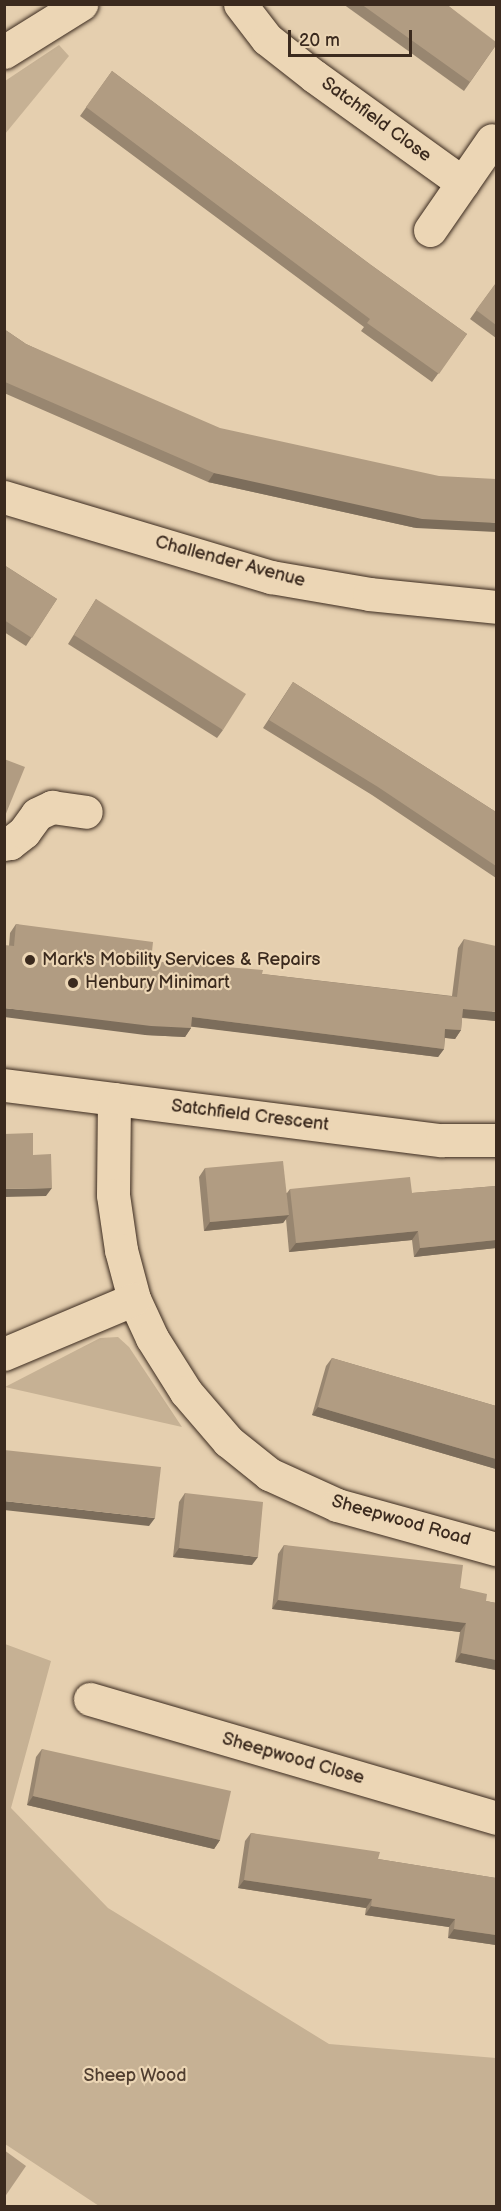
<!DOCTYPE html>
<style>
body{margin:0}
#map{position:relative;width:501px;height:2211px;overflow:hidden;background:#e5cfaf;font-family:"Balsamiq Sans",sans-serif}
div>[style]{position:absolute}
.green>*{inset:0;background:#c6b194}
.roads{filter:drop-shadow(0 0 2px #3b2a1e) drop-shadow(0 0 2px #3b2a1e)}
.minor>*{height:33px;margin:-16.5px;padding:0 16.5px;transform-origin:16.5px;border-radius:16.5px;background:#ecd6b5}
.wall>*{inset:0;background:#988670}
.shaded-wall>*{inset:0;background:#7c6d5b}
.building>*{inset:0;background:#b19c82}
.dots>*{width:16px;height:16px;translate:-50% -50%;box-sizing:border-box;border:3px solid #ecd6b5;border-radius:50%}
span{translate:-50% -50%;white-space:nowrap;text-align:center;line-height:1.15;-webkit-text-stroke:4.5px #ecd6b5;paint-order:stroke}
.street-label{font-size:18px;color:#3b2a1e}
.poi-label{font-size:18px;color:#3b2a1e}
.left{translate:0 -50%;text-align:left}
.park-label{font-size:18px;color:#503e30}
.frame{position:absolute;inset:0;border:6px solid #3b2a1e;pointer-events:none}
.scale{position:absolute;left:288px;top:30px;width:124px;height:27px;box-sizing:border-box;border:3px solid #3b2a1e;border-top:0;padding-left:8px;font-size:18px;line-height:21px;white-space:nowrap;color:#3b2a1e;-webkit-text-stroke:4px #ecd6b5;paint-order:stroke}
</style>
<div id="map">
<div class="green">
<div style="clip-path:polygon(59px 45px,69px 56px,5px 134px,5px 81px)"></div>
<div style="clip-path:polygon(118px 1337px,129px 1347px,182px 1427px,5px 1387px,100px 1338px)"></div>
<div style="clip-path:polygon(5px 1644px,51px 1661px,11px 1808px,108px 1908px,329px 2044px,496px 2058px,496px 2206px,99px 2206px,5px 2144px)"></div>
</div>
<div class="roads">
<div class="minor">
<div style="left:240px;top:4px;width:44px;rotate:52.4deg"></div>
<div style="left:267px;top:39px;width:60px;rotate:38.2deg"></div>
<div style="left:314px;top:76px;width:183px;rotate:35.7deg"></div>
<div style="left:4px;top:52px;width:91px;rotate:-31.9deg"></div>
<div style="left:430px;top:230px;width:109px;rotate:-55.4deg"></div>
<div style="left:4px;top:497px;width:279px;rotate:16.7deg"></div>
<div style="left:271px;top:577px;width:99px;rotate:9.8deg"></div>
<div style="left:369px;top:594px;width:128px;rotate:5.8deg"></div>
<div style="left:4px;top:844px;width:6px;rotate:-9deg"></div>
<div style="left:10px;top:843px;width:18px;rotate:-38deg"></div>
<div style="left:24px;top:832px;width:22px;rotate:-54deg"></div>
<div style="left:37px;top:814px;width:17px;rotate:-25deg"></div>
<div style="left:52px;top:807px;width:34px;rotate:8deg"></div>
<div style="left:4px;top:1085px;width:441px;rotate:7.2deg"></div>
<div style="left:442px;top:1140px;width:54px"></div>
<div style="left:114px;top:1099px;width:96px;rotate:90.6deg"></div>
<div style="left:113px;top:1195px;width:56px;rotate:81.7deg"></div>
<div style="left:121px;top:1250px;width:51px;rotate:75.1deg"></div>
<div style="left:134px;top:1299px;width:43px;rotate:65.2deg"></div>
<div style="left:152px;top:1338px;width:64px;rotate:57.8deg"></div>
<div style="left:186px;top:1392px;width:65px;rotate:49.4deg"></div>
<div style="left:228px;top:1441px;width:53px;rotate:38.8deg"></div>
<div style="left:269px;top:1474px;width:75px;rotate:24.5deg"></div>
<div style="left:337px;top:1505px;width:165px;rotate:15.5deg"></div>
<div style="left:4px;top:1354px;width:141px;rotate:-22.9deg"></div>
<div style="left:90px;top:1699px;width:423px;rotate:16.3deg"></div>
</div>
</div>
<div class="wall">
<div style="clip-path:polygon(343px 4px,446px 4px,496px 45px,464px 91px)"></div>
<div style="clip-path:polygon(112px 71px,371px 265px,467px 334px,432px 382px,361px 331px,364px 327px,80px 116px)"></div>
<div style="clip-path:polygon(496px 283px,496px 338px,470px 319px)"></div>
<div style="clip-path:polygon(4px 329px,26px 344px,416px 528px,208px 482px,4px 393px)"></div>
<div style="clip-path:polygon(4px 565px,57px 599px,26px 646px,4px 632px)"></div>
<div style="clip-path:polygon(96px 599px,223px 730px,217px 738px,68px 644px)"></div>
<div style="clip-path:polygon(293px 682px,496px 812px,496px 878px,372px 795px,263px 728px)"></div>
<div style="clip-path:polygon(16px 924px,151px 961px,452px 996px,458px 948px,464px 939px,496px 1021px,462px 1018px,461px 1030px,455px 1039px,445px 1038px,444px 1049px,438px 1057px,191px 1026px,191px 1028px,185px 1037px,145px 1035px,9px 946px,10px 933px)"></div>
<div style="clip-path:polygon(205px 1168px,287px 1193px,290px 1189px,412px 1193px,496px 1186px,496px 1248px,414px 1257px,412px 1240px,289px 1252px,286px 1219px,283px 1223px,204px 1231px,199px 1177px)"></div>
<div style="clip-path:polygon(332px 1358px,496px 1406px,496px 1469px,312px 1415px,326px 1366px)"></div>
<div style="clip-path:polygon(185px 1493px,252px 1565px,173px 1557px,179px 1502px)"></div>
<div style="clip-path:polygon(284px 1545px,460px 1588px,486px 1601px,496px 1603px,496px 1670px,455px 1662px,460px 1632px,272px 1609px,278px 1554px)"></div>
<div style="clip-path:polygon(42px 1749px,220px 1840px,214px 1849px,27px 1805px,36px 1757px)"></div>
<div style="clip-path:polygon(251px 1833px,378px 1859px,496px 1878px,496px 1945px,448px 1938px,449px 1927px,365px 1915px,366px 1908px,238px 1888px,245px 1841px)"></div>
</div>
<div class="shaded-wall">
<div style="clip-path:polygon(214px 473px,496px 523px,496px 532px,416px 528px,208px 482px)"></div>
<div style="clip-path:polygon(4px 1008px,191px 1028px,185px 1037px,145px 1035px,4px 1017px)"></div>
<div style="clip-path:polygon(463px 1009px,496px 1012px,496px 1021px,457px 1017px)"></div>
<div style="clip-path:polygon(192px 1017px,444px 1049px,438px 1057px,186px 1026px)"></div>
<div style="clip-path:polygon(445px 1029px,461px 1030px,455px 1039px,439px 1037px)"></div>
<div style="clip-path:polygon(52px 1188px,46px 1196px,4px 1197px,4px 1189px)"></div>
<div style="clip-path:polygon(289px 1215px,283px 1223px,204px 1231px,210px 1222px)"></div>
<div style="clip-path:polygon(418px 1231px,412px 1240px,289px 1252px,296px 1243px)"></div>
<div style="clip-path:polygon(496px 1240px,496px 1248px,414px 1257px,420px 1248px)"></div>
<div style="clip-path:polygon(318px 1407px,496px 1459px,496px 1469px,312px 1415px)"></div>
<div style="clip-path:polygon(4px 1501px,155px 1518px,149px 1526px,4px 1510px)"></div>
<div style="clip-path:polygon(179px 1548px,258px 1557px,252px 1565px,173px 1557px)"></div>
<div style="clip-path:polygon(278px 1600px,466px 1623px,460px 1632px,272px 1609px)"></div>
<div style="clip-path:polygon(461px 1653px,496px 1660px,496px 1670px,455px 1662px)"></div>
<div style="clip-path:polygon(33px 1796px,220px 1840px,214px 1849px,27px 1805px)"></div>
<div style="clip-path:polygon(244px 1880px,372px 1899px,366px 1908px,238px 1888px)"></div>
<div style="clip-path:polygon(371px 1906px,455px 1919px,449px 1927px,365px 1915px)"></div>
<div style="clip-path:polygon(454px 1929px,496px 1935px,496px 1945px,448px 1938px)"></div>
</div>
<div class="building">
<div style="clip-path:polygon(361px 4px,446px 4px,496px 42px,496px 45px,470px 82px)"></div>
<div style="clip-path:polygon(112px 71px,371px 265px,467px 334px,439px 374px,367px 323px,370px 319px,86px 107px)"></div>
<div style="clip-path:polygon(496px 283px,496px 325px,476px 310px)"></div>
<div style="clip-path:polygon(4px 329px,26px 344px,220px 428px,439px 476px,496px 479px,496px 523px,422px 519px,214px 473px,5px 382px)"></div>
<div style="clip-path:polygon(4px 565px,57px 599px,32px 638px,4px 620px)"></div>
<div style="clip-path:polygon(96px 599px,246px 694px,223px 730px,74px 635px)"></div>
<div style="clip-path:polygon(293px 682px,496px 812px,496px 866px,378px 787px,269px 720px)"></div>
<div style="clip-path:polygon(4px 759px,25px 767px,5px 816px,4px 816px)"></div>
<div style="clip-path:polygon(16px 924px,153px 942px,151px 961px,263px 970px,262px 974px,457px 997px,464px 939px,496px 946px,496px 1012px,463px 1009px,461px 1030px,445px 1029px,444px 1049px,192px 1017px,191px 1028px,151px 1026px,4px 1008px,4px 945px,14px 946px)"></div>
<div style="clip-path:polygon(33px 1133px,33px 1155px,51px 1154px,52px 1188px,4px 1189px,4px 1134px)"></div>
<div style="clip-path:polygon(283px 1161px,289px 1215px,210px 1222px,205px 1168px)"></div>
<div style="clip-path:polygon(410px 1177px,412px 1193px,496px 1186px,496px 1240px,420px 1248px,418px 1231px,296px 1243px,290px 1189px)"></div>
<div style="clip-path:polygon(332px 1358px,496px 1406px,496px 1459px,318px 1407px)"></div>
<div style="clip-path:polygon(4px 1450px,161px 1467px,155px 1518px,4px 1501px)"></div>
<div style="clip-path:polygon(185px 1493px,263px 1502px,258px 1557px,179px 1548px)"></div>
<div style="clip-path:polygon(284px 1545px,463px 1565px,460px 1588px,487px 1594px,486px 1601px,496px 1603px,496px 1660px,461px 1653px,466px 1623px,278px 1600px)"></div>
<div style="clip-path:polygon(42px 1749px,231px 1791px,220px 1840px,33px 1796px)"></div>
<div style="clip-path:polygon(251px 1833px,380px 1852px,378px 1859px,496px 1878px,496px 1935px,454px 1929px,455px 1919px,371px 1906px,372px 1899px,244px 1880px)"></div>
<div style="clip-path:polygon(4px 2150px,26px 2166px,4px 2198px)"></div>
</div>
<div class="dots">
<div style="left:30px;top:960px;background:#3b2a1e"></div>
<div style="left:73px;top:983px;background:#3b2a1e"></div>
</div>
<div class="street-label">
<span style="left:376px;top:120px;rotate:36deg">Satchfield Close</span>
<span style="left:230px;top:562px;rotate:15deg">Challender Avenue</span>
<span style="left:250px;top:1116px;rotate:7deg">Satchfield Crescent</span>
<span style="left:401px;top:1521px;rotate:16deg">Sheepwood Road</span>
<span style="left:293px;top:1759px;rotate:16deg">Sheepwood Close</span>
</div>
<div class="poi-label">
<span class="left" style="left:42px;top:960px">Mark's Mobility Services &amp; Repairs</span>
<span class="left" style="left:85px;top:983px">Henbury Minimart</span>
</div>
<div class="park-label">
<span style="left:135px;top:2076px">Sheep Wood</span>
</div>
<div class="frame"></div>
<div class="scale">20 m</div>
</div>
